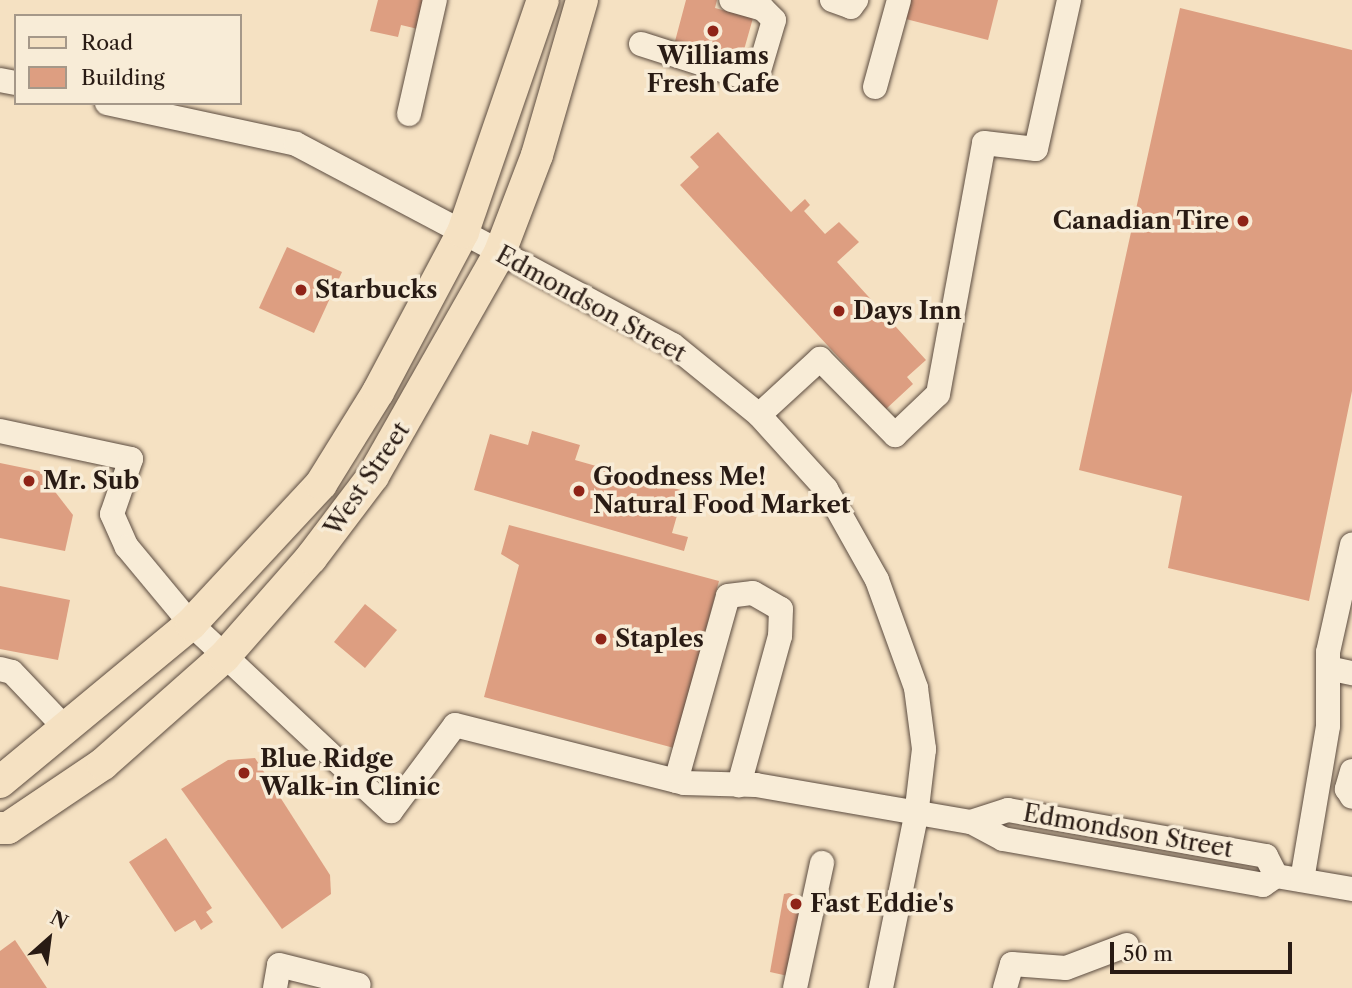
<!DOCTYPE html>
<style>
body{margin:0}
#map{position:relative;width:1352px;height:988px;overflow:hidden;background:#f5e1c2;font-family:"Libre Caslon Text",serif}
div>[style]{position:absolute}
.building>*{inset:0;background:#dd9e81}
.roads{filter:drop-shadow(0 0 2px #5c4c40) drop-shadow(0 0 2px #5c4c40)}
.minor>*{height:24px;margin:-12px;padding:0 12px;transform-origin:12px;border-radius:12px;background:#f8ecd7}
.major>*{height:32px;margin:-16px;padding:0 16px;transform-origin:16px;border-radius:16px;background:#f5e1c2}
.dots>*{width:19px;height:19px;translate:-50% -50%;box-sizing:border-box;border:4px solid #f8ecd7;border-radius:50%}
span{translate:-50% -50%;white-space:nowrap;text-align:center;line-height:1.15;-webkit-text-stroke:7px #f8ecd7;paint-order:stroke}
.poi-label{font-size:24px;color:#291b14;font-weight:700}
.right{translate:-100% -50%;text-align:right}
.left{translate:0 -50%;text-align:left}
.street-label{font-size:24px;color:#291b14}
.legend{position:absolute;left:14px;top:14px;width:228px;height:91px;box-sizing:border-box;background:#f8ecd7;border:2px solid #a59889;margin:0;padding:9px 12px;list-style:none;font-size:21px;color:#291b14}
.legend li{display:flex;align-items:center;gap:14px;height:35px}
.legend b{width:35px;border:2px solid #a59889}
.north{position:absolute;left:14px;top:904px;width:70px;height:70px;-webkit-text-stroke:5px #f8ecd7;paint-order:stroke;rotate:28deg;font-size:19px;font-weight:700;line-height:28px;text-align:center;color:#291b14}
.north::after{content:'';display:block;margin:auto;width:24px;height:32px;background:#291b14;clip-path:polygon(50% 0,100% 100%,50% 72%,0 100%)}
.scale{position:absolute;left:1110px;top:942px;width:182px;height:32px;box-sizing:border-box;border:4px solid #291b14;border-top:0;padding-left:9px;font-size:21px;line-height:24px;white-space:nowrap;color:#291b14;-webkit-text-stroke:5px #f8ecd7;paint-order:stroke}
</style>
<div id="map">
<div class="building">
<div style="clip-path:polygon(378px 0,424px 0,418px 29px,401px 25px,398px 37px,370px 31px)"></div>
<div style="clip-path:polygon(686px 0,717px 0,715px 8px,753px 18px,740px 64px,674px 45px)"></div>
<div style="clip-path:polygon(902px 0,998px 0,988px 40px,898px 17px)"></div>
<div style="clip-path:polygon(1180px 8px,1352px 50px,1352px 391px,1309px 601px,1168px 568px,1182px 496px,1079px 470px)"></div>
<div style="clip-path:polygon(718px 132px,791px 212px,805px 199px,810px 205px,804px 211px,825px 234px,839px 222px,859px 242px,837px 262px,926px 360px,907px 377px,913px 384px,886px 409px,680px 185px,699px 167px,690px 157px)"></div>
<div style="clip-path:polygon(287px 247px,342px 272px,314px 333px,259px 308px)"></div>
<div style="clip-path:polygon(532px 431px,580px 445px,575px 460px,684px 491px,672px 533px,688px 537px,684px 551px,474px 490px,490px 434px,528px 445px)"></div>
<div style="clip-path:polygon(0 463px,39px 471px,73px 515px,65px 551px,0 538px)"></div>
<div style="clip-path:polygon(509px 525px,719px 581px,674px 748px,484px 697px,519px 565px,501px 554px)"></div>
<div style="clip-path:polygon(0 586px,70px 600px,58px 660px,0 649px)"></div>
<div style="clip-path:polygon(365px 604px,397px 630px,365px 668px,334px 642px)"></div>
<div style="clip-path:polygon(255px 758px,330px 875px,331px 894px,282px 929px,181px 789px,228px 760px)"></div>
<div style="clip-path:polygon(166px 838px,212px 908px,206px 912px,213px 922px,201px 930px,195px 920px,175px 932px,129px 862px)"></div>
<div style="clip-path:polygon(789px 893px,807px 899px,788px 976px,770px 972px,784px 894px)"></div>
<div style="clip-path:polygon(15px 940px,47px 988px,0 988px,0 951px)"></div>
</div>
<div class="roads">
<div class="minor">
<div style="left:832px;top:0;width:20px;rotate:20deg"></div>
<div style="left:851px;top:7px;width:9px;rotate:-54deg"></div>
<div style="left:641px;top:44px;width:108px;rotate:17.8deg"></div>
<div style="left:744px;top:77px;width:14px;rotate:-12deg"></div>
<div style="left:758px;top:74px;width:56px;rotate:-73.5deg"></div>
<div style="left:774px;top:20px;width:16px;rotate:-135deg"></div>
<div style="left:763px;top:9px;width:33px;rotate:-164deg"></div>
<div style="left:0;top:80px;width:16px;rotate:11deg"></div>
<div style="left:875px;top:87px;width:90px;rotate:-74.6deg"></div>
<div style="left:107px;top:103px;width:193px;rotate:12.2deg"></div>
<div style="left:296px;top:144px;width:231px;rotate:27.9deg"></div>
<div style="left:500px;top:252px;width:196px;rotate:28.3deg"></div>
<div style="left:673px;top:345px;width:111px;rotate:39.1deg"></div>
<div style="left:759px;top:415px;width:100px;rotate:47.8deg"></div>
<div style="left:826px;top:489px;width:104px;rotate:60.7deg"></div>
<div style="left:877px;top:580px;width:115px;rotate:70.1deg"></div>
<div style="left:916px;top:688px;width:62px;rotate:82.5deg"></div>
<div style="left:924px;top:749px;width:67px;rotate:96.8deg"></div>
<div style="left:916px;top:816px;width:176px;rotate:101.5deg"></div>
<div style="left:409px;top:114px;width:117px;rotate:-77.2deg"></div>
<div style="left:759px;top:415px;width:83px;rotate:-42.6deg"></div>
<div style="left:820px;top:359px;width:107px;rotate:45.4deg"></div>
<div style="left:895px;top:435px;width:59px;rotate:-43.6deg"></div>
<div style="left:938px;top:394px;width:255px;rotate:-79.6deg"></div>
<div style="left:984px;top:143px;width:52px;rotate:6.6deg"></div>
<div style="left:1036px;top:149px;width:153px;rotate:-77.5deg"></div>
<div style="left:0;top:431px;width:134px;rotate:12.1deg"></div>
<div style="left:131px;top:459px;width:58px;rotate:109.1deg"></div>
<div style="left:112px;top:514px;width:36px;rotate:66deg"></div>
<div style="left:127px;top:547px;width:100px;rotate:50.3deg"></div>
<div style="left:191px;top:624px;width:274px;rotate:43.1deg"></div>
<div style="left:391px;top:811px;width:107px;rotate:-53.3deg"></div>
<div style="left:455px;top:725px;width:236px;rotate:14.2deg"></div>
<div style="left:684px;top:783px;width:72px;rotate:1.6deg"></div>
<div style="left:756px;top:785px;width:218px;rotate:9.8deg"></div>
<div style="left:971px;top:822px;width:36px;rotate:28deg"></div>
<div style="left:1003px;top:839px;width:264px;rotate:10deg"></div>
<div style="left:1263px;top:885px;width:16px;rotate:-35deg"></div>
<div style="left:1276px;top:876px;width:77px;rotate:9.7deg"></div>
<div style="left:1328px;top:668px;width:25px;rotate:12deg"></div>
<div style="left:0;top:669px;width:12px;rotate:14deg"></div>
<div style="left:12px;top:672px;width:79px;rotate:46.5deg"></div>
<div style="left:1352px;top:771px;width:19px;rotate:106deg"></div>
<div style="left:1347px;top:789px;width:9px;rotate:58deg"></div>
<div style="left:676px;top:781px;width:192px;rotate:-74.3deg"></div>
<div style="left:728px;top:596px;width:25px;rotate:-7deg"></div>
<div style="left:753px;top:593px;width:32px;rotate:30deg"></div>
<div style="left:781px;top:609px;width:27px;rotate:92deg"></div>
<div style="left:780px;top:636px;width:155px;rotate:105.4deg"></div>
<div style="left:971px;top:822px;width:39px;rotate:-18deg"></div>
<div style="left:1008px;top:810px;width:262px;rotate:10.1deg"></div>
<div style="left:1266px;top:856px;width:22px;rotate:63deg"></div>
<div style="left:1302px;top:880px;width:156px;rotate:-80.4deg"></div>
<div style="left:1328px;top:726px;width:74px;rotate:-90deg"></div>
<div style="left:1328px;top:652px;width:110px;rotate:-77.4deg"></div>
<div style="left:275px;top:988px;width:23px;rotate:-80deg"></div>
<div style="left:279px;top:965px;width:82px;rotate:14deg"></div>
<div style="left:795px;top:988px;width:128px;rotate:-77.8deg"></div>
<div style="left:1005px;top:988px;width:25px;rotate:-74deg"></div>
<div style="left:1012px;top:964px;width:54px;rotate:4.2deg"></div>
<div style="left:1066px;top:968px;width:65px;rotate:-20.7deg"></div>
</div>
<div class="major">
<div style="left:0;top:782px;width:248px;rotate:-39.6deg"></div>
<div style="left:191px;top:624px;width:191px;rotate:-47.1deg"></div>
<div style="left:321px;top:484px;width:108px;rotate:-58.2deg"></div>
<div style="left:378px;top:392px;width:181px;rotate:-62deg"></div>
<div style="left:463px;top:232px;width:245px;rotate:-71deg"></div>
<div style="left:0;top:828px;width:8px"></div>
<div style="left:8px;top:828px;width:115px;rotate:-34deg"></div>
<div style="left:103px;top:764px;width:162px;rotate:-41.5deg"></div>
<div style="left:224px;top:657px;width:132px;rotate:-48.7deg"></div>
<div style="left:311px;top:558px;width:103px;rotate:-52.9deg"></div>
<div style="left:373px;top:476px;width:257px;rotate:-60.4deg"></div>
<div style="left:500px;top:252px;width:104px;rotate:-69.1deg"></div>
<div style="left:537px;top:155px;width:161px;rotate:-73.8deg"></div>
</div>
</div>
<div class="dots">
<div style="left:713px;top:31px;background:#8f2418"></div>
<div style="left:1243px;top:221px;background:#8f2418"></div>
<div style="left:301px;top:290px;background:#8f2418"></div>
<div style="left:839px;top:311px;background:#8f2418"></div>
<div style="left:29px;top:481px;background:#8f2418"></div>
<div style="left:579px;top:491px;background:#8f2418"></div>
<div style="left:601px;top:639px;background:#8f2418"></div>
<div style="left:244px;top:773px;background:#8f2418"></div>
<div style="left:796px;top:904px;background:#8f2418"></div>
</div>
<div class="poi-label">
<span style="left:713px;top:70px">Williams<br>Fresh Cafe</span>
<span class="right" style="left:1229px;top:221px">Canadian Tire</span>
<span class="left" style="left:315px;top:290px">Starbucks</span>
<span class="left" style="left:853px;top:311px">Days Inn</span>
<span class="left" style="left:593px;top:491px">Goodness Me!<br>Natural Food Market</span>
<span class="left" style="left:43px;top:481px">Mr. Sub</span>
<span class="left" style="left:615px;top:639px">Staples</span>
<span class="left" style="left:260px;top:773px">Blue Ridge<br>Walk-in Clinic</span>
<span class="left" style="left:810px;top:904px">Fast Eddie's</span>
</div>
<div class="street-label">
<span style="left:591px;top:304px;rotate:29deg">Edmondson Street</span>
<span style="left:367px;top:479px;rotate:-56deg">West Street</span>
<span style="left:1128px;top:831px;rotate:10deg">Edmondson Street</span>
</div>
<ul class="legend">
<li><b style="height:9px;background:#f5e1c2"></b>Road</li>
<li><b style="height:19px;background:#dd9e81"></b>Building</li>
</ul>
<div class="north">N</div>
<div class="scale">50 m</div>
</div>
